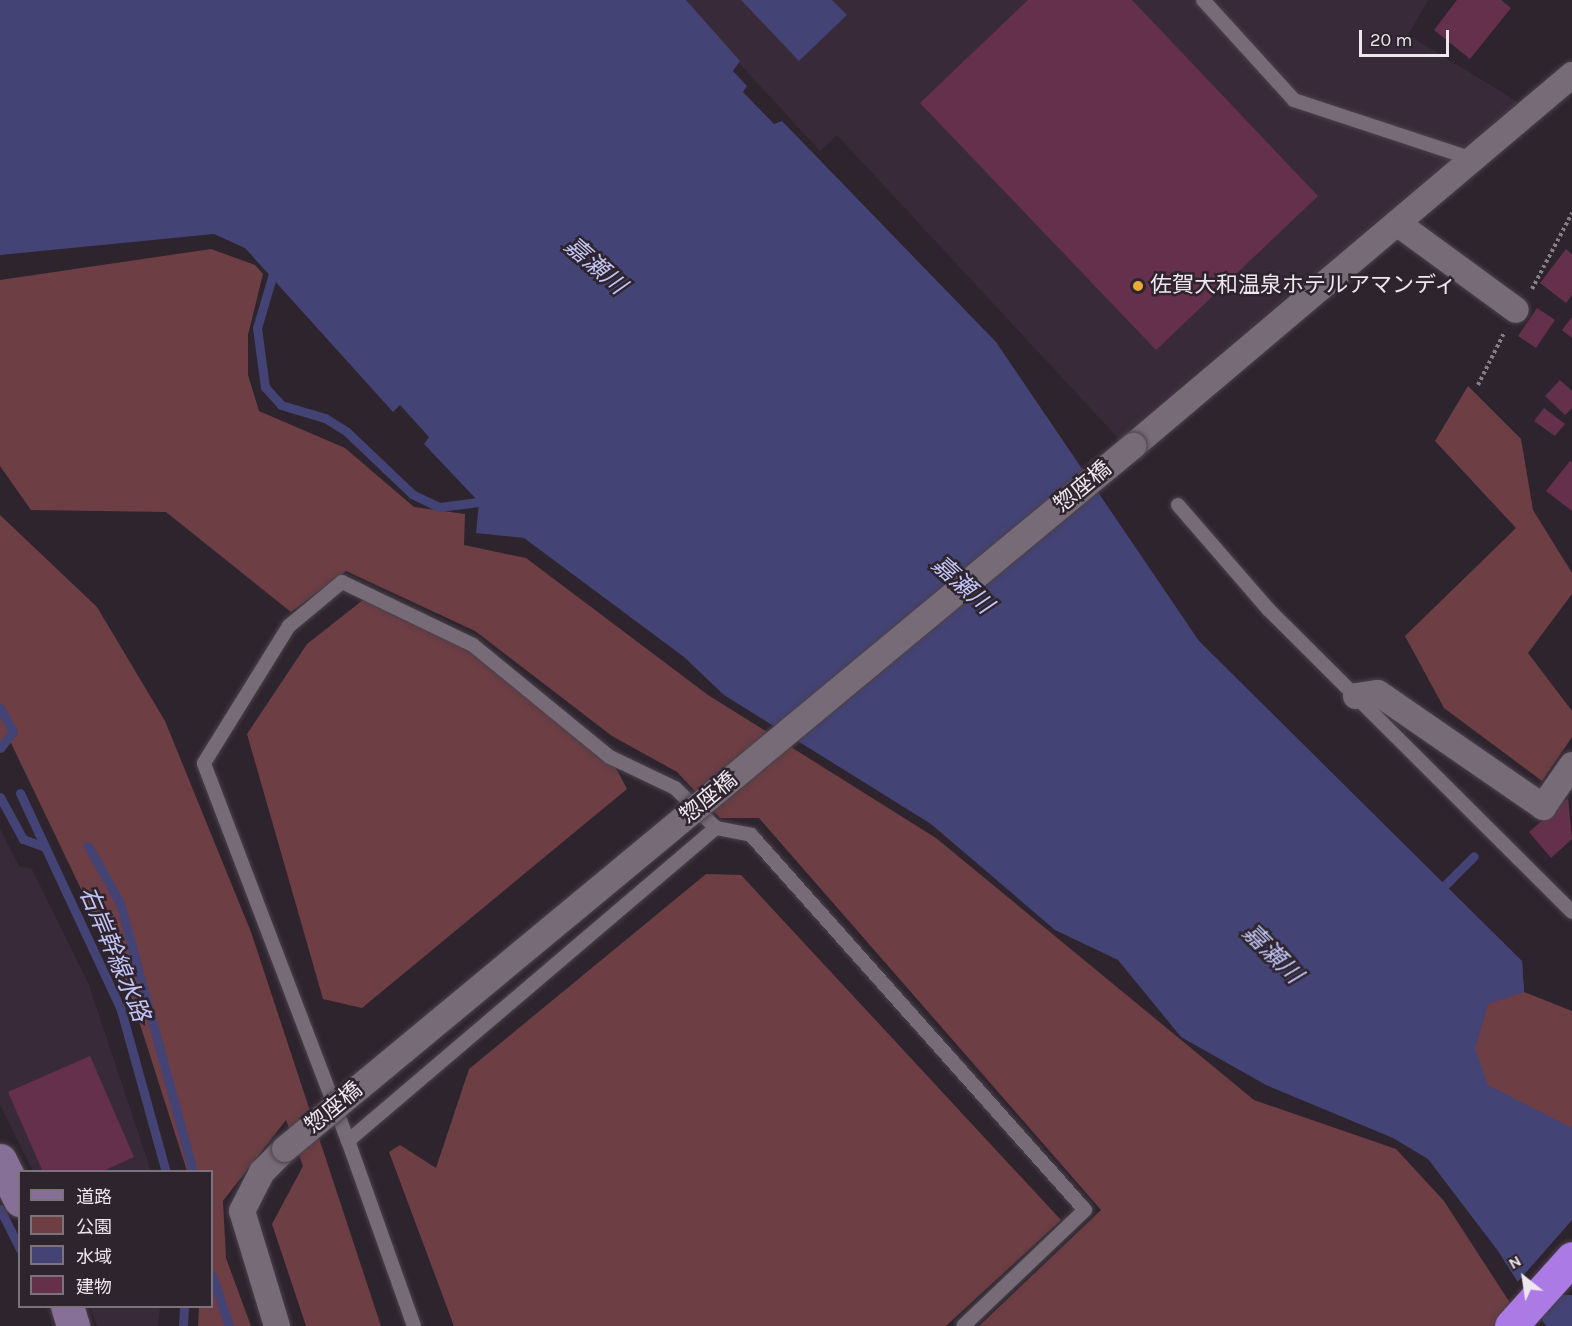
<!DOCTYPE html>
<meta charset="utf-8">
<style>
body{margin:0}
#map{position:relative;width:1572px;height:1326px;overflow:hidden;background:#2e242d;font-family:Karla,"Noto Sans JP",sans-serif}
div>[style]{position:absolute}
.built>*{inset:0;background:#392a39}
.green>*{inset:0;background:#6d3e44}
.water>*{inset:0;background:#434376}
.pier>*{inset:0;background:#2e242d}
.stream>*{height:9px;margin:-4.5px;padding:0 4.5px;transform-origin:4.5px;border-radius:4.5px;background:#434376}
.building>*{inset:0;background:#65304c}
.path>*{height:4px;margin-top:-2px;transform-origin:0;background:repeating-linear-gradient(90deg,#877e86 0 3px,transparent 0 6px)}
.roads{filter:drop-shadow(0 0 2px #4a414a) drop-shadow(0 0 2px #4a414a)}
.service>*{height:14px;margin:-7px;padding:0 7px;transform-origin:7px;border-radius:7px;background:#776b77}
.minor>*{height:26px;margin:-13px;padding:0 13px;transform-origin:13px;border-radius:13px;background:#776b77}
.secondary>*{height:33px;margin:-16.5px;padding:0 16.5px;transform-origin:16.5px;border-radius:16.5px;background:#877098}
.motorway>*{height:33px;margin:-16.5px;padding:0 16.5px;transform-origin:16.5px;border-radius:16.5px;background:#ab7ae4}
.bridges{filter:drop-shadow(0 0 2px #4a414a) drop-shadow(0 0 2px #4a414a)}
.minor-bridge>*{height:26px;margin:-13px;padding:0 13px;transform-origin:13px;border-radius:13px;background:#776b77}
.dots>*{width:16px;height:16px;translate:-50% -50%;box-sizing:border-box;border:3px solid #2e242d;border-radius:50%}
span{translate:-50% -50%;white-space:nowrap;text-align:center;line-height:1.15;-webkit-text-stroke:5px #2e242d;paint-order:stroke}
.poi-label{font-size:22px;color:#eee7ee}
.left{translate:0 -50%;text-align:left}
.street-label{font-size:22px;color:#eee7ee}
.water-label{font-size:24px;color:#c1c4f5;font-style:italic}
.legend{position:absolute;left:18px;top:1170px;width:195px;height:138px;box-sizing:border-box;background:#2e242d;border:2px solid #7b727a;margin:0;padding:8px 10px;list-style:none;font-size:18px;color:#eee7ee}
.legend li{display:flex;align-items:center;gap:12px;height:30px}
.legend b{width:30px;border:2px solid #7b727a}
.north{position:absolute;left:1494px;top:1248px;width:60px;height:60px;-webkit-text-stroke:4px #2e242d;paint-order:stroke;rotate:330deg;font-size:16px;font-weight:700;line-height:24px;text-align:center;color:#eee7ee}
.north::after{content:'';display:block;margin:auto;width:21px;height:27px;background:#eee7ee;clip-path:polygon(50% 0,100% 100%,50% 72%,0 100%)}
.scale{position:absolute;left:1359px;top:30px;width:90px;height:27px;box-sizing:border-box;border:3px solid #eee7ee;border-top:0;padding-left:8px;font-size:18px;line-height:21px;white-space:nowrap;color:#eee7ee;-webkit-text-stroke:4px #2e242d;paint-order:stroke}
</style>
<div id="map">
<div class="built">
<div style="clip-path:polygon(681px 0,1428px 0,1408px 35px,1518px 102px,1118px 438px,837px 135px,820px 151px)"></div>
<div style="clip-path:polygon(0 829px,19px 866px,32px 869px,89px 985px,151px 1171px,33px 1171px,0 1105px)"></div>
<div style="clip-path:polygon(90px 1307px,160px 1307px,158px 1326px,97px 1326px)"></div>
</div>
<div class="green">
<div style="clip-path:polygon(211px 249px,255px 265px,263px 274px,248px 335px,248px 375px,259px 411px,345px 448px,414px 507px,465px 514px,464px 545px,526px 558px,708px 695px,936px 838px,1254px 1100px,1396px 1149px,1444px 1201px,1525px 1326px,979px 1326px,1101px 1210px,759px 818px,720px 818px,677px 772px,612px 736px,475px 631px,346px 571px,291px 612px,166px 512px,31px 510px,0 466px,0 280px)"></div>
<div style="clip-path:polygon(1468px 386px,1521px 439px,1533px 510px,1572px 573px,1572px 594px,1528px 653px,1572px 711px,1572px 737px,1542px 781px,1444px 708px,1405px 636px,1516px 528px,1435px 441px)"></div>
<div style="clip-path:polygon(0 515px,97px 607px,165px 721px,251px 932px,381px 1326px,306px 1326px,272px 1224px,303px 1166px,286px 1120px,223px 1201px,226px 1258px,251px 1326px,198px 1326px,199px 1307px,212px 1306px,212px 1172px,187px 1171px,128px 987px,11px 743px,0 747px)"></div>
<div style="clip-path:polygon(368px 596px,473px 645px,610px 757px,627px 789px,362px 1008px,323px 999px,247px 734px,307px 644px)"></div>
<div style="clip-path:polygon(706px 874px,741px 875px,1061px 1220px,946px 1326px,454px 1326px,389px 1152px,400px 1145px,436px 1168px,469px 1069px)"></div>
<div style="clip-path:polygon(1418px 879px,1495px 957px,1522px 961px,1524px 992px,1572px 1011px,1572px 1159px,1465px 1099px)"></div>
</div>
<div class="water">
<div style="clip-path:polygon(0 0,686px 0,740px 61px,733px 71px,747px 86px,743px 92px,774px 124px,782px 121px,996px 342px,1199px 641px,1522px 961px,1524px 992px,1488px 1004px,1475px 1049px,1488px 1085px,1572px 1128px,1572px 1326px,1546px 1326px,1498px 1251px,1428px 1159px,1393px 1138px,1266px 1085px,1181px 1037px,1118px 960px,1055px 930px,931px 824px,724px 695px,684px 657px,524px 538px,476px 533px,479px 502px,424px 444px,429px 437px,400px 405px,393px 412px,245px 248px,214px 234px,0 255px)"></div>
<div style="clip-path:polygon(741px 0,832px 0,847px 15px,799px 61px)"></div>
</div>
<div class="pier">
<div style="clip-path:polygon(1572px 1220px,1572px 1295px,1521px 1295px,1515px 1285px)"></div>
</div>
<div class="stream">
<div style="left:272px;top:277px;width:53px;rotate:106.4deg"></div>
<div style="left:257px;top:328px;width:60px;rotate:82.3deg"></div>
<div style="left:265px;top:387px;width:24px;rotate:48deg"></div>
<div style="left:281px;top:405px;width:46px;rotate:16.5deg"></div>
<div style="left:325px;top:418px;width:26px;rotate:32deg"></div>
<div style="left:347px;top:432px;width:90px;rotate:43.6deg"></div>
<div style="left:412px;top:494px;width:30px;rotate:26deg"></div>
<div style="left:439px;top:507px;width:40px;rotate:-7.1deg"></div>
<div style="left:0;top:708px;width:26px;rotate:61deg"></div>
<div style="left:13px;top:731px;width:21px;rotate:127deg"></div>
<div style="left:20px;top:793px;width:239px;rotate:65deg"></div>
<div style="left:121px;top:1010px;width:168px;rotate:74.5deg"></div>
<div style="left:0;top:797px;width:48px;rotate:61.3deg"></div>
<div style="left:23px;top:839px;width:23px;rotate:20deg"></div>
<div style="left:88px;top:846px;width:65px;rotate:60.7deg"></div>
<div style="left:120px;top:903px;width:279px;rotate:74.8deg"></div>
<div style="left:1439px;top:891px;width:49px;rotate:-45deg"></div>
<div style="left:0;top:1209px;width:45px;rotate:63.4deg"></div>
<div style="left:212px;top:1275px;width:54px;rotate:71.6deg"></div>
<div style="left:183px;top:1326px;width:20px;rotate:-87deg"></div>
</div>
<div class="building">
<div style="clip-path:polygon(1028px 0,1132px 0,1318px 196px,1156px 350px,920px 103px)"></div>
<div style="clip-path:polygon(1457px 0,1501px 0,1511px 8px,1470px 59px,1434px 30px)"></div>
<div style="clip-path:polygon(1566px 249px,1572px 254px,1572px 295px,1566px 303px,1540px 283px)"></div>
<div style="clip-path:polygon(1537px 308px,1555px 320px,1536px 348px,1518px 336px)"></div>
<div style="clip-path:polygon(1572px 317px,1572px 338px,1562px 330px)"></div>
<div style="clip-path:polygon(1560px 380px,1572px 391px,1572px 408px,1565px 415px,1545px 396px)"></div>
<div style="clip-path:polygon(1544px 408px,1565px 424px,1555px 436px,1534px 421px)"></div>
<div style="clip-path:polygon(1570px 461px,1572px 462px,1572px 511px,1546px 491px)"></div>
<div style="clip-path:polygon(1568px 798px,1572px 839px,1551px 858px,1529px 832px)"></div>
<div style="clip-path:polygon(90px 1056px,134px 1157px,101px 1172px,43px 1172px,8px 1092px)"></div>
</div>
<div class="path">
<div style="left:1532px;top:289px;width:86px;rotate:-62.2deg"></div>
<div style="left:1478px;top:385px;width:58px;rotate:-63.4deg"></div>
</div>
<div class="roads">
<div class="service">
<div style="left:1203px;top:0;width:135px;rotate:47.7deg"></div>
<div style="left:1294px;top:100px;width:188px;rotate:18.3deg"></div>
<div style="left:1178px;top:505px;width:138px;rotate:49.1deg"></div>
<div style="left:1268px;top:609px;width:429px;rotate:44.9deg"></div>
<div style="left:348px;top:1141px;width:404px;rotate:-110.9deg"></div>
<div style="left:204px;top:763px;width:161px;rotate:-58.2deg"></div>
<div style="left:289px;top:626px;width:69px;rotate:-39.7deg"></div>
<div style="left:342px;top:582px;width:145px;rotate:25.7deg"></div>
<div style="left:473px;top:645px;width:177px;rotate:39.3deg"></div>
<div style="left:610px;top:757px;width:72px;rotate:25.5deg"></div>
<div style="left:675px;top:788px;width:57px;rotate:44.3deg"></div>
<div style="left:414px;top:1326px;width:196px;rotate:-109.6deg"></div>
<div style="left:348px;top:1141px;width:483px;rotate:-40.4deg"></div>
<div style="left:716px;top:828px;width:36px;rotate:11deg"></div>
<div style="left:751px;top:835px;width:502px;rotate:48.31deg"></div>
<div style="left:1085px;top:1210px;width:168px;rotate:136.4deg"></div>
</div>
<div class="minor">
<div style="left:1397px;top:223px;width:147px;rotate:36.2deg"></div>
<div style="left:1133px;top:446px;width:575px;rotate:-40.2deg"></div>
<div style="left:1356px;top:696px;width:22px;rotate:-8deg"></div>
<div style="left:1378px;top:693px;width:201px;rotate:34.6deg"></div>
<div style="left:1543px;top:807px;width:51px;rotate:-55.4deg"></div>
<div style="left:277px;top:1326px;width:120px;rotate:-106.9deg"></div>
<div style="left:242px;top:1211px;width:44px;rotate:-62.9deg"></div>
<div style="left:262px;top:1172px;width:33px;rotate:-45deg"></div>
</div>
<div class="secondary">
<div style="left:0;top:1160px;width:45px;rotate:63.4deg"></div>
<div style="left:67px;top:1306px;width:21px;rotate:73deg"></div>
</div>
<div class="motorway">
<div style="left:1511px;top:1326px;width:91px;rotate:-48.1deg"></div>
</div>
</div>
<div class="bridges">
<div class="minor-bridge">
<div style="left:285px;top:1149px;width:1102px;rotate:-39.66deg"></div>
</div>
</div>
<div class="dots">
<div style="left:1138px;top:286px;background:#e9aa38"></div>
</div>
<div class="poi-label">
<span class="left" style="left:1150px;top:286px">佐賀大和温泉ホテルアマンディ</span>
</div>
<div class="street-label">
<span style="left:1083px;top:487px;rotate:-40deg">惣座橋</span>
<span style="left:709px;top:798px;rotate:-40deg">惣座橋</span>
<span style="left:334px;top:1108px;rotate:-40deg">惣座橋</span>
</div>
<div class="water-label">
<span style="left:595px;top:266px;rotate:41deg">嘉瀬川</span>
<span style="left:962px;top:585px;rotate:42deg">嘉瀬川</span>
<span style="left:114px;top:954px;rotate:67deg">右岸幹線水路</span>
<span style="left:1272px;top:954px;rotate:45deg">嘉瀬川</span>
</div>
<ul class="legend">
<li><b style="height:8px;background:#877098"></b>道路</li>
<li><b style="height:16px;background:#6d3e44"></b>公園</li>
<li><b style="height:16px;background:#434376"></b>水域</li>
<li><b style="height:16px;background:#65304c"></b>建物</li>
</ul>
<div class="north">N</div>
<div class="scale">20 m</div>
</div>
